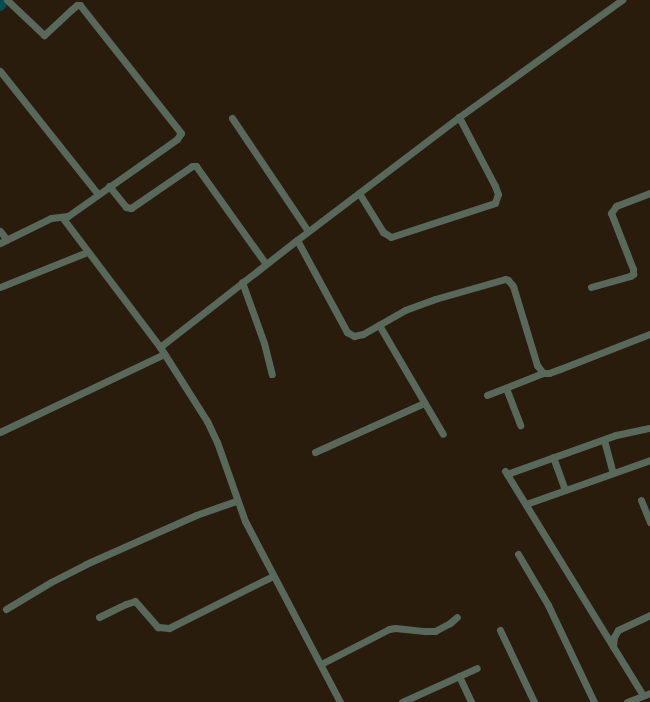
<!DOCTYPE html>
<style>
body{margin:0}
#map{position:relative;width:650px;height:702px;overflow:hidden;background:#2a1c0d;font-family:Karla,sans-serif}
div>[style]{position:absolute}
.river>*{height:12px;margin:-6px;padding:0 6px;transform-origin:6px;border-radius:6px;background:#024d52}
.minor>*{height:7px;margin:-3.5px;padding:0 3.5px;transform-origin:3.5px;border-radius:3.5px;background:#58685b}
span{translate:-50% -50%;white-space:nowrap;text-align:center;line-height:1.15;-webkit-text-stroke:3px #2a1c0d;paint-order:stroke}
</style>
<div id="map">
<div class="river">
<div style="left:0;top:5px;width:6px;rotate:-59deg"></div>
</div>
<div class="minor">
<div style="left:0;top:71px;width:156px;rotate:51.5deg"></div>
<div style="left:232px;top:118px;width:136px;rotate:56.1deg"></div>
<div style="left:109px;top:186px;width:27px;rotate:51deg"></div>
<div style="left:126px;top:207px;width:5px;rotate:11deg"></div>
<div style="left:131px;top:208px;width:74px;rotate:-34.5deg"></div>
<div style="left:192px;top:166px;width:4px"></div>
<div style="left:196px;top:166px;width:120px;rotate:54.5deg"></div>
<div style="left:359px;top:193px;width:46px;rotate:58.4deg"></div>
<div style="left:383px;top:232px;width:9px;rotate:32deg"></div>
<div style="left:391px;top:237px;width:109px;rotate:-18.1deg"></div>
<div style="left:495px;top:203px;width:9px;rotate:-72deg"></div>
<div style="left:498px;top:194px;width:9px;rotate:-111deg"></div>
<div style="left:495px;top:186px;width:78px;rotate:-117.6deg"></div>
<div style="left:62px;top:217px;width:163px;rotate:53deg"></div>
<div style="left:160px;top:347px;width:88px;rotate:57.6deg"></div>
<div style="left:207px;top:421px;width:23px;rotate:65deg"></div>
<div style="left:217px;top:442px;width:84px;rotate:70.5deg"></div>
<div style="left:245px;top:521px;width:204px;rotate:62.3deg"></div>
<div style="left:0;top:231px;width:11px;rotate:52deg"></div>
<div style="left:297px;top:240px;width:105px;rotate:61.5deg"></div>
<div style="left:347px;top:332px;width:8px;rotate:30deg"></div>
<div style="left:354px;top:336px;width:9px;rotate:-13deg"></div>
<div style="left:363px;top:334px;width:48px;rotate:-29.7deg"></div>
<div style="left:405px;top:310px;width:32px;rotate:-20deg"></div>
<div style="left:435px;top:299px;width:73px;rotate:-15.9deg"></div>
<div style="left:505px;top:279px;width:3px;rotate:18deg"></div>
<div style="left:508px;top:280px;width:8px;rotate:50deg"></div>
<div style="left:513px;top:286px;width:83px;rotate:73.1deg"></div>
<div style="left:537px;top:365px;width:10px;rotate:53deg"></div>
<div style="left:543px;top:373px;width:6px"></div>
<div style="left:549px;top:373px;width:12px;rotate:-20deg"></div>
<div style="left:560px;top:369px;width:97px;rotate:-21.3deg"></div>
<div style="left:0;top:243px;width:57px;rotate:-26.1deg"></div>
<div style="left:51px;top:218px;width:17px;rotate:-7deg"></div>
<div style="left:68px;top:216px;width:133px;rotate:-35.2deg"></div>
<div style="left:177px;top:139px;width:7px;rotate:-56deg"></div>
<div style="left:181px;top:133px;width:163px;rotate:-128.3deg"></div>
<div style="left:80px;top:5px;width:3px;rotate:180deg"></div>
<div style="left:77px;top:5px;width:8px;rotate:140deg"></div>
<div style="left:71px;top:10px;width:37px;rotate:137deg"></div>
<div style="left:44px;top:35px;width:51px;rotate:-136.6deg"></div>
<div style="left:242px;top:282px;width:65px;rotate:70.2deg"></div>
<div style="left:264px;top:343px;width:32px;rotate:76deg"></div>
<div style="left:0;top:287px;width:94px;rotate:-21.9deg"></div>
<div style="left:591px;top:287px;width:41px;rotate:-15.8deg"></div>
<div style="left:630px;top:276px;width:4px;rotate:-34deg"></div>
<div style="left:633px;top:274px;width:5px;rotate:-90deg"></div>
<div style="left:633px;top:269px;width:60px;rotate:-111.4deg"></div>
<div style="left:611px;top:213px;width:9px;rotate:-54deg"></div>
<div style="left:616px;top:206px;width:36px;rotate:-21deg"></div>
<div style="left:379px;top:325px;width:126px;rotate:59.6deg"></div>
<div style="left:160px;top:347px;width:174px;rotate:-38deg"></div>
<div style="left:297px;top:240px;width:203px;rotate:-37.2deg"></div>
<div style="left:459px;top:117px;width:201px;rotate:-35.7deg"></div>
<div style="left:506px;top:388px;width:40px;rotate:69deg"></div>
<div style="left:487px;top:395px;width:60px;rotate:-21.4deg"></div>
<div style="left:0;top:432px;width:182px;rotate:-25.4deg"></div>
<div style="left:604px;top:440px;width:34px;rotate:75deg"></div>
<div style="left:315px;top:452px;width:120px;rotate:-24.2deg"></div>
<div style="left:553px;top:457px;width:35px;rotate:70deg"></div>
<div style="left:505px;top:471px;width:263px;rotate:58.4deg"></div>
<div style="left:507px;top:474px;width:116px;rotate:-19.7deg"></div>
<div style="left:616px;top:435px;width:33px;rotate:-12deg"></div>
<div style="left:641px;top:500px;width:24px;rotate:68deg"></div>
<div style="left:526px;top:504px;width:132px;rotate:-19.5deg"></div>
<div style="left:518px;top:554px;width:59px;rotate:59.5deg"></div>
<div style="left:548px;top:605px;width:107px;rotate:64.6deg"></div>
<div style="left:6px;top:609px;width:52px;rotate:-31deg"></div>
<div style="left:51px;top:582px;width:39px;rotate:-27deg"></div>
<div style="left:86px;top:564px;width:120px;rotate:-24deg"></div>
<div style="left:196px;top:515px;width:42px;rotate:-19.3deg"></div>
<div style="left:99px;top:617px;width:30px;rotate:-26deg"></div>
<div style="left:126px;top:604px;width:9px;rotate:-18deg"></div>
<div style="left:135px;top:601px;width:35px;rotate:49deg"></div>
<div style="left:158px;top:627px;width:11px;rotate:5deg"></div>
<div style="left:169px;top:628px;width:116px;rotate:-26.6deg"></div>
<div style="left:500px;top:630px;width:80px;rotate:64.7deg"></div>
<div style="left:613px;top:646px;width:9px;rotate:-84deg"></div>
<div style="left:614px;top:637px;width:8px;rotate:-60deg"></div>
<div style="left:618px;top:630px;width:35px;rotate:-25deg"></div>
<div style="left:321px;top:664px;width:76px;rotate:-27.2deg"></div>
<div style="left:389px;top:629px;width:6px;rotate:-9deg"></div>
<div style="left:395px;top:628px;width:30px;rotate:6deg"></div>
<div style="left:425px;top:631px;width:10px"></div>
<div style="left:435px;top:631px;width:17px;rotate:-28deg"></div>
<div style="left:450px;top:623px;width:9px;rotate:-41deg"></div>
<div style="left:459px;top:676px;width:29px;rotate:65deg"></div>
<div style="left:402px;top:702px;width:82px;rotate:-24.4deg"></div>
<div style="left:627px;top:702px;width:25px;rotate:-21deg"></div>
</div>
</div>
